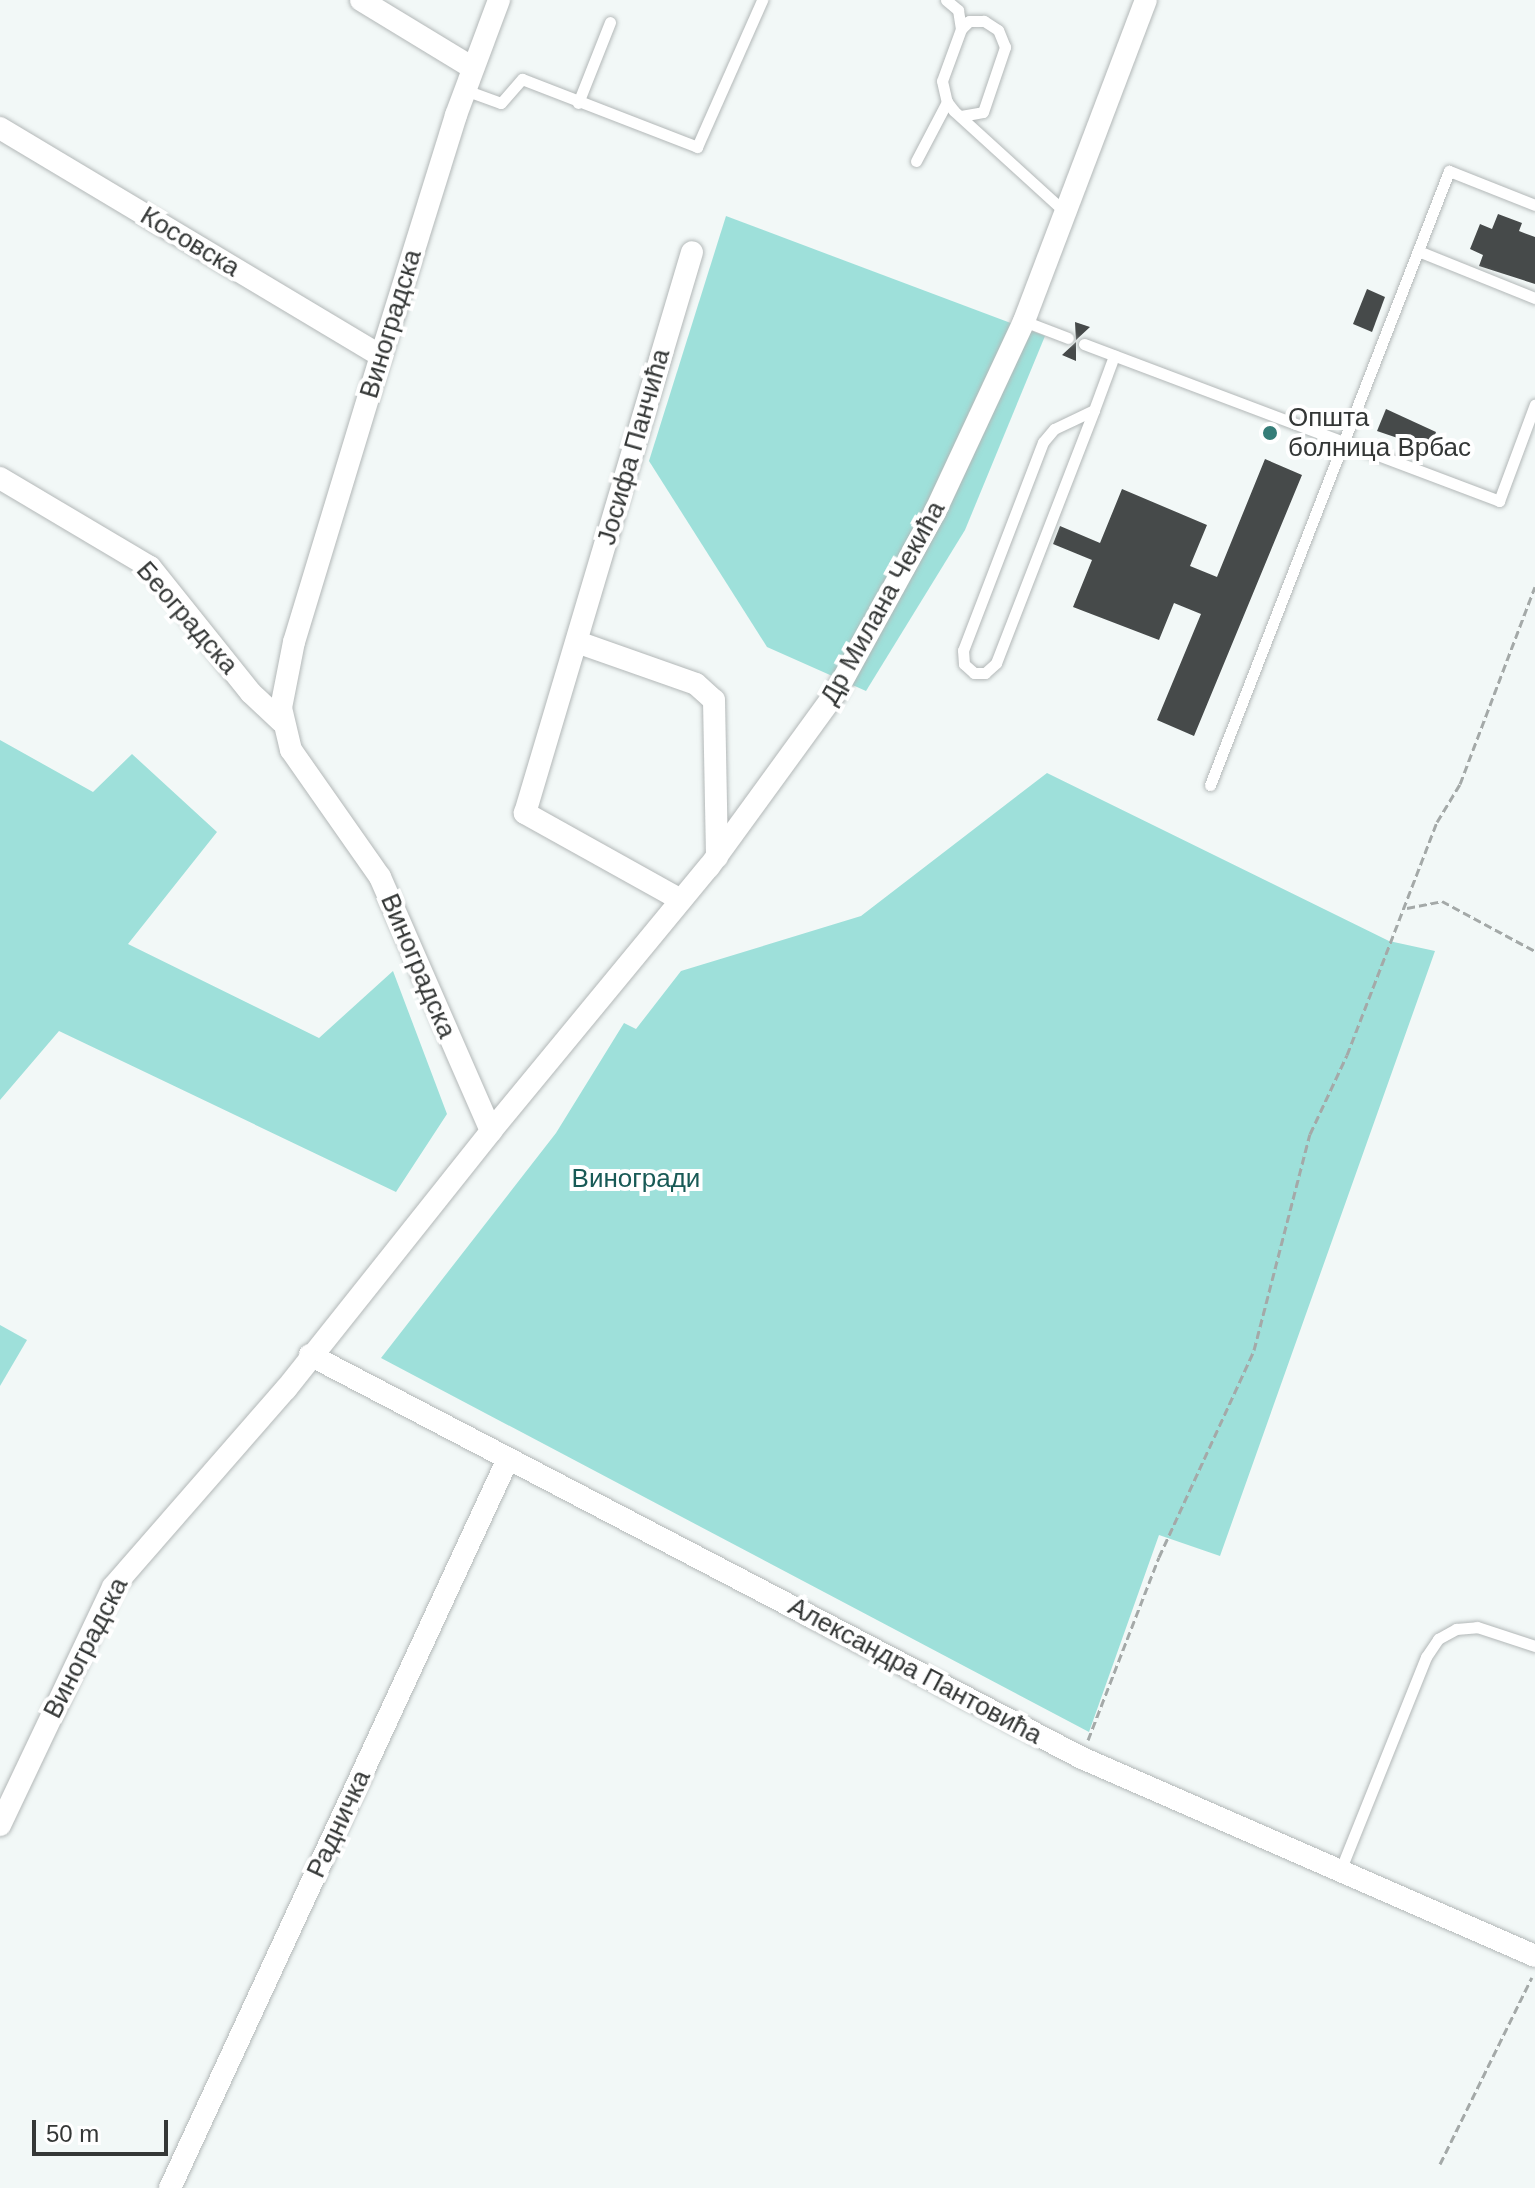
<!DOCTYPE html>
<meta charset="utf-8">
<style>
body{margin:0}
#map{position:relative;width:1535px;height:2188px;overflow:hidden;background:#f2f8f7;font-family:Arial,sans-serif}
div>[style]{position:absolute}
.green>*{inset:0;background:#9ee0da}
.building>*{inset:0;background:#464a4a}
.path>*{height:3px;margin-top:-1.5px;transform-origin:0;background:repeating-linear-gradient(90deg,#a4a9a8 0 8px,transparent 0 12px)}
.roads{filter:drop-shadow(0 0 2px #b3b8b8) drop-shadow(0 0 2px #b3b8b8)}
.service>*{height:11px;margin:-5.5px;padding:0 5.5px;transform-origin:5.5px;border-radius:5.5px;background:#fff}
.minor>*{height:22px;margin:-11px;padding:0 11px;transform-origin:11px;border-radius:11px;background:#fff}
.dots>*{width:22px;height:22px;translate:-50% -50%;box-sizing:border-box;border:4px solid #fff;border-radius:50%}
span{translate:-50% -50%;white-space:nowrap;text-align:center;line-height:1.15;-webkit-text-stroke:8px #fff;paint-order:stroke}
.street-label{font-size:26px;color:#343736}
.poi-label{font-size:26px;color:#343736}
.left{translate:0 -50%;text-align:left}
.park-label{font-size:26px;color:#185a56}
.scale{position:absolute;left:32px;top:2120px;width:136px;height:36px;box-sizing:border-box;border:4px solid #343736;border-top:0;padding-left:10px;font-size:24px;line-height:28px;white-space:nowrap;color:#343736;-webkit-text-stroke:6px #fff;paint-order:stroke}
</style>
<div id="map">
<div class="green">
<div style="clip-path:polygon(726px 216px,1045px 336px,965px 530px,866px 691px,767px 647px,649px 461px)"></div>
<div style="clip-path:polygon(0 740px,93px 792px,132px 754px,217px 832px,128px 944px,319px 1038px,393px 971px,447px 1114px,396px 1192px,59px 1031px,0 1100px)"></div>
<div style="clip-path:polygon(1047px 773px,1389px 941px,1435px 951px,1220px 1556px,1159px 1535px,1089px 1732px,381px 1358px,556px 1133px,624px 1023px,636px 1029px,681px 971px,861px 916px)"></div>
<div style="clip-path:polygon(0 1325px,27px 1340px,0 1386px)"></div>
</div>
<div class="building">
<div style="clip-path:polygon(1498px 214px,1522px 223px,1519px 231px,1535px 237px,1535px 284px,1479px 266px,1483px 255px,1470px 249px,1480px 224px,1492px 229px)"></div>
<div style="clip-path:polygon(1367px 289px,1385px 297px,1372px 332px,1353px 324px)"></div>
<div style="clip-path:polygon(1075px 322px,1090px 327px,1076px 340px,1076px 361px,1062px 355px,1076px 342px)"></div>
<div style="clip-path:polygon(1386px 409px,1436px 432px,1430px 449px,1377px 431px)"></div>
<div style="clip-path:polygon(1265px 459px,1302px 475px,1194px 736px,1157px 720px,1201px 614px,1174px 603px,1159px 640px,1073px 607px,1092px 560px,1053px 544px,1060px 526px,1100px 543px,1122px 489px,1207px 525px,1190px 566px,1217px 577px)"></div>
</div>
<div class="path">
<div style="left:1407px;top:908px;width:36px;rotate:-11deg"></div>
<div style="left:1442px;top:901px;width:106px;rotate:28.3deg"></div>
<div style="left:1088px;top:1740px;width:196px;rotate:-68.8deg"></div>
<div style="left:1159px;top:1557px;width:228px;rotate:-65.3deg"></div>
<div style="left:1254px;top:1350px;width:223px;rotate:-75.5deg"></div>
<div style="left:1310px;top:1134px;width:87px;rotate:-64.9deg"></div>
<div style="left:1347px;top:1055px;width:250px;rotate:-68.9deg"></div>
<div style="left:1437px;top:822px;width:44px;rotate:-58.8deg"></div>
<div style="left:1460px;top:784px;width:211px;rotate:-69.2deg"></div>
<div style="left:1440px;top:2164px;width:208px;rotate:-63.8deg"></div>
</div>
<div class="roads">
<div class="service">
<div style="left:946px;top:0;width:16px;rotate:40deg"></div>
<div style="left:958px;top:10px;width:19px;rotate:81deg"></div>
<div style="left:465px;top:90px;width:38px;rotate:20deg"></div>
<div style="left:501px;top:103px;width:32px;rotate:-49deg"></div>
<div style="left:522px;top:79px;width:188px;rotate:21.2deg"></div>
<div style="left:697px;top:147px;width:161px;rotate:-66.1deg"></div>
<div style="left:578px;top:103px;width:87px;rotate:-68.4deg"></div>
<div style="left:961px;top:116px;width:22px;rotate:-10deg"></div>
<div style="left:983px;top:112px;width:69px;rotate:-71.3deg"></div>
<div style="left:1005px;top:47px;width:18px;rotate:-112deg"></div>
<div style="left:998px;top:30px;width:17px;rotate:-147deg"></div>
<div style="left:984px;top:21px;width:15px;rotate:180deg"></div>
<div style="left:969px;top:21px;width:11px;rotate:135deg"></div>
<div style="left:961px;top:29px;width:55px;rotate:110.1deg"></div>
<div style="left:942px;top:81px;width:22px;rotate:77deg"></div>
<div style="left:947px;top:102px;width:11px;rotate:52deg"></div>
<div style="left:954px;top:111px;width:150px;rotate:42.3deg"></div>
<div style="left:916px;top:161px;width:67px;rotate:-62.3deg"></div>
<div style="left:1418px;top:251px;width:126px;rotate:21.9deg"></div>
<div style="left:1024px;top:321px;width:47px;rotate:21.1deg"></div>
<div style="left:1084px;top:344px;width:444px;rotate:20.7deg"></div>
<div style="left:1499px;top:501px;width:103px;rotate:-69.6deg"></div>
<div style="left:1094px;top:410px;width:44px;rotate:154.6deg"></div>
<div style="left:1054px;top:429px;width:17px;rotate:130deg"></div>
<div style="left:1043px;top:442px;width:223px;rotate:111deg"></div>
<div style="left:963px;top:650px;width:14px;rotate:86deg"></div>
<div style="left:964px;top:664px;width:13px;rotate:42deg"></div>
<div style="left:974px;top:673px;width:11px"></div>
<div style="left:985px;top:673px;width:15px;rotate:-42deg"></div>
<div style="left:996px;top:663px;width:271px;rotate:-68.8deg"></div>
<div style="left:1094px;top:410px;width:58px;rotate:-69.7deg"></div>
<div style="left:1210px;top:785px;width:659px;rotate:-68.73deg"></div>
<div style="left:1449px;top:171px;width:92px;rotate:21.6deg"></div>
<div style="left:1340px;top:1871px;width:231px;rotate:-68.1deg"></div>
<div style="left:1426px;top:1657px;width:22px;rotate:-56deg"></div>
<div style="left:1438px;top:1639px;width:21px;rotate:-29deg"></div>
<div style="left:1456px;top:1629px;width:21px;rotate:-5deg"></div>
<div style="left:1477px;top:1627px;width:61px;rotate:18.1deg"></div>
</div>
<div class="minor">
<div style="left:361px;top:0;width:131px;rotate:31.3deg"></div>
<div style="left:0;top:128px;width:444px;rotate:30.9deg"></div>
<div style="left:0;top:478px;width:174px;rotate:30.7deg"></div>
<div style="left:150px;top:567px;width:161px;rotate:51.3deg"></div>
<div style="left:251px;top:693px;width:42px;rotate:43.1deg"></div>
<div style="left:577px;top:642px;width:126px;rotate:19.4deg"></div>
<div style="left:696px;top:684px;width:24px;rotate:42deg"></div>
<div style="left:714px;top:700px;width:157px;rotate:88.9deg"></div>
<div style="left:681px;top:900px;width:179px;rotate:-150.9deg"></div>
<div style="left:525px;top:813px;width:585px;rotate:-73.42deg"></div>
<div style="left:491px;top:1131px;width:342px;rotate:-50.5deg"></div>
<div style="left:709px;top:867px;width:216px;rotate:-54deg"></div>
<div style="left:836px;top:692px;width:205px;rotate:-61.2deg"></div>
<div style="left:935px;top:512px;width:211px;rotate:-65deg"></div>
<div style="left:1024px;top:321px;width:343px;rotate:-69.2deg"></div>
<div style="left:310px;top:1355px;width:871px;rotate:27.57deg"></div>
<div style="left:1082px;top:1758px;width:494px;rotate:23.6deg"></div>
<div style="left:0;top:1825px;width:263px;rotate:-64.6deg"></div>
<div style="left:113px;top:1587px;width:263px;rotate:-48.9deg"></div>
<div style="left:286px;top:1389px;width:330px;rotate:-51.5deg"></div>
<div style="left:491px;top:1131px;width:277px;rotate:-113.6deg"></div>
<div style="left:380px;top:877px;width:155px;rotate:-125deg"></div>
<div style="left:291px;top:750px;width:43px;rotate:-103.4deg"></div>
<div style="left:281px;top:708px;width:67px;rotate:-78.9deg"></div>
<div style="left:294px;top:642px;width:299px;rotate:-73.1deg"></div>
<div style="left:381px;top:356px;width:252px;rotate:-72.7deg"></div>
<div style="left:456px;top:115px;width:123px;rotate:-69.5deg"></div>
<div style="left:170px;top:2188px;width:804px;rotate:-65.13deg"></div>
</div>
</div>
<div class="dots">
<div style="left:1270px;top:433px;background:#357d78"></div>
</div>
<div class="street-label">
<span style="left:190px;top:242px;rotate:31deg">Косовска</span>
<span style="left:391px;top:324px;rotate:-73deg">Виноградска</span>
<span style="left:634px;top:447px;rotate:-74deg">Јосифа Панчића</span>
<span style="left:883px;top:603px;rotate:-61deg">Др Милана Чекића</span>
<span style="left:187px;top:618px;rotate:49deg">Београдска</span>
<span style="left:418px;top:966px;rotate:67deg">Виноградска</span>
<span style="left:86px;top:1648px;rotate:-63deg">Виноградска</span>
<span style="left:915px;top:1671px;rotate:28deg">Александра Пантовића</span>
<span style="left:339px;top:1824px;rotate:-65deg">Радничка</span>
</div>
<div class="poi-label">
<span class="left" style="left:1288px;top:433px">Општа<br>болница Врбас</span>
</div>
<div class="park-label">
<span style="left:636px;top:1179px">Виногради</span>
</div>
<div class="scale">50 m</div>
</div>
